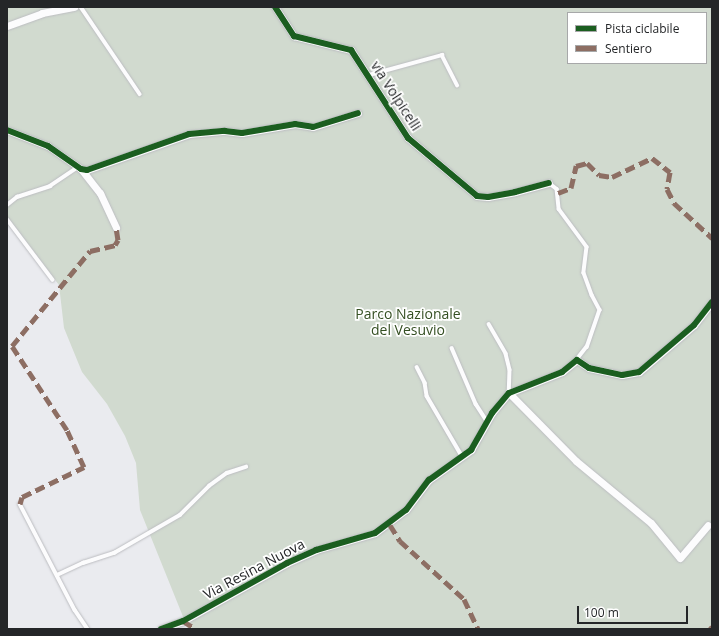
<!DOCTYPE html>
<style>
body{margin:0}
#map{position:relative;width:719px;height:636px;overflow:hidden;background:#eaebef;font-family:"Open Sans",sans-serif}
div>[style]{position:absolute}
.green>*{inset:0;background:#d1dacf}
.roads{filter:drop-shadow(0 0 1px #bcbdc1) drop-shadow(0 0 1px #bcbdc1)}
.service>*{height:3.5px;margin:-1.75px;padding:0 1.75px;transform-origin:1.75px;border-radius:1.75px;background:#fcfcfd}
.minor>*{height:7px;margin:-3.5px;padding:0 3.5px;transform-origin:3.5px;border-radius:3.5px;background:#fcfcfd}
.quiet>*{height:5px;margin-top:-2.5px;transform-origin:0;background:repeating-linear-gradient(90deg,#8d6e63 0 10px,transparent 0 15px)}
.cycleway>*{height:6px;margin:-3px;padding:0 3px;transform-origin:3px;border-radius:3px;background:#1b5e20}
span{translate:-50% -50%;white-space:nowrap;text-align:center;line-height:1.15;-webkit-text-stroke:3.5px #fff;paint-order:stroke}
.street-label{font-size:14px;color:#242628}
.park-label{font-size:14px;color:#344f22}
.frame{position:absolute;inset:0;border:8px solid #242628;pointer-events:none}
.legend{position:absolute;left:567px;top:12px;width:140px;height:52px;box-sizing:border-box;background:#fff;border:1px solid #a7a8a9;margin:0;padding:5px 7px;list-style:none;font-size:12px;color:#242628}
.legend li{display:flex;align-items:center;gap:8px;height:20px}
.legend b{width:20px;border:1px solid #a7a8a9}
.scale{position:absolute;left:577px;top:606px;width:111px;height:18px;box-sizing:border-box;border:2px solid #242628;border-top:0;padding-left:5px;font-size:12px;line-height:14px;white-space:nowrap;color:#242628;-webkit-text-stroke:3px #fff;paint-order:stroke}
</style>
<div id="map">
<div class="green">
<div style="clip-path:polygon(evenodd,7px 7px,712px 7px,712px 629px,188px 629px,140px 510px,136px 463px,125px 436px,107px 404px,82px 372px,64px 328px,59px 285px,7px 216px,7px 7px,568px 13px,706px 13px,706px 63px,568px 63px,568px 13px)"></div>
</div>
<div class="roads">
<div class="service">
<div style="left:81px;top:7px;width:105px;rotate:55.9deg"></div>
<div style="left:369px;top:75px;width:76px;rotate:-15.3deg"></div>
<div style="left:442px;top:55px;width:34px;rotate:63deg"></div>
<div style="left:549px;top:183px;width:10px;rotate:37deg"></div>
<div style="left:557px;top:189px;width:20px;rotate:84deg"></div>
<div style="left:559px;top:209px;width:47px;rotate:53.6deg"></div>
<div style="left:587px;top:247px;width:26px;rotate:97deg"></div>
<div style="left:584px;top:273px;width:23px;rotate:70deg"></div>
<div style="left:592px;top:295px;width:17px;rotate:62deg"></div>
<div style="left:600px;top:310px;width:39px;rotate:109deg"></div>
<div style="left:587px;top:347px;width:16px;rotate:128deg"></div>
<div style="left:7px;top:205px;width:13px;rotate:-39deg"></div>
<div style="left:17px;top:197px;width:35px;rotate:-18deg"></div>
<div style="left:50px;top:186px;width:34px;rotate:-34deg"></div>
<div style="left:7px;top:219px;width:76px;rotate:53deg"></div>
<div style="left:489px;top:324px;width:34px;rotate:60deg"></div>
<div style="left:506px;top:354px;width:16px;rotate:76deg"></div>
<div style="left:510px;top:370px;width:23px;rotate:92deg"></div>
<div style="left:452px;top:348px;width:61px;rotate:66.8deg"></div>
<div style="left:476px;top:404px;width:20px;rotate:57deg"></div>
<div style="left:417px;top:367px;width:18px;rotate:63deg"></div>
<div style="left:425px;top:383px;width:13px;rotate:81deg"></div>
<div style="left:427px;top:396px;width:69px;rotate:59.7deg"></div>
<div style="left:20px;top:504px;width:119px;rotate:62.6deg"></div>
<div style="left:75px;top:610px;width:23px;rotate:56deg"></div>
<div style="left:57px;top:575px;width:29px;rotate:-25deg"></div>
<div style="left:83px;top:563px;width:33px;rotate:-18deg"></div>
<div style="left:114px;top:553px;width:76px;rotate:-29.9deg"></div>
<div style="left:180px;top:515px;width:41px;rotate:-45deg"></div>
<div style="left:209px;top:486px;width:22px;rotate:-36deg"></div>
<div style="left:227px;top:473px;width:20px;rotate:-18deg"></div>
</div>
<div class="minor">
<div style="left:275px;top:7px;width:35px;rotate:57deg"></div>
<div style="left:294px;top:36px;width:59px;rotate:13.8deg"></div>
<div style="left:351px;top:50px;width:105px;rotate:57.1deg"></div>
<div style="left:408px;top:138px;width:90px;rotate:40deg"></div>
<div style="left:477px;top:196px;width:11px;rotate:5deg"></div>
<div style="left:488px;top:197px;width:27px;rotate:-10deg"></div>
<div style="left:515px;top:192px;width:35px;rotate:-15deg"></div>
<div style="left:7px;top:26px;width:37px;rotate:-20deg"></div>
<div style="left:42px;top:13px;width:33px;rotate:-11deg"></div>
<div style="left:7px;top:130px;width:44px;rotate:21.3deg"></div>
<div style="left:48px;top:146px;width:40px;rotate:34.9deg"></div>
<div style="left:81px;top:169px;width:6px;rotate:9deg"></div>
<div style="left:87px;top:170px;width:108px;rotate:-19.4deg"></div>
<div style="left:189px;top:134px;width:36px;rotate:-5deg"></div>
<div style="left:225px;top:131px;width:17px;rotate:7deg"></div>
<div style="left:242px;top:133px;width:54px;rotate:-9.6deg"></div>
<div style="left:295px;top:124px;width:18px;rotate:9deg"></div>
<div style="left:313px;top:127px;width:47px;rotate:-17.3deg"></div>
<div style="left:81px;top:169px;width:31px;rotate:52deg"></div>
<div style="left:100px;top:193px;width:38px;rotate:65deg"></div>
<div style="left:509px;top:393px;width:95px;rotate:45.4deg"></div>
<div style="left:576px;top:461px;width:97px;rotate:39.6deg"></div>
<div style="left:651px;top:523px;width:45px;rotate:50.4deg"></div>
<div style="left:680px;top:558px;width:43px;rotate:-49.7deg"></div>
<div style="left:161px;top:629px;width:23px;rotate:-20deg"></div>
<div style="left:183px;top:621px;width:119px;rotate:-29.1deg"></div>
<div style="left:287px;top:563px;width:32px;rotate:-24deg"></div>
<div style="left:316px;top:550px;width:61px;rotate:-16.1deg"></div>
<div style="left:375px;top:533px;width:39px;rotate:-37deg"></div>
<div style="left:406px;top:510px;width:38px;rotate:-53deg"></div>
<div style="left:429px;top:480px;width:52px;rotate:-35.5deg"></div>
<div style="left:471px;top:450px;width:43px;rotate:-60.4deg"></div>
<div style="left:492px;top:413px;width:26px;rotate:-50deg"></div>
<div style="left:509px;top:393px;width:57px;rotate:-21.6deg"></div>
<div style="left:562px;top:372px;width:19px;rotate:-39deg"></div>
<div style="left:577px;top:360px;width:14px;rotate:34deg"></div>
<div style="left:589px;top:368px;width:34px;rotate:12deg"></div>
<div style="left:622px;top:375px;width:17px;rotate:-10deg"></div>
<div style="left:639px;top:372px;width:72px;rotate:-40.5deg"></div>
<div style="left:694px;top:325px;width:29px;rotate:-52deg"></div>
</div>
</div>
<div class="quiet">
<div style="left:558px;top:193px;width:14px;rotate:-21deg"></div>
<div style="left:571px;top:188px;width:23px;rotate:-77deg"></div>
<div style="left:576px;top:166px;width:11px;rotate:-15deg"></div>
<div style="left:587px;top:163px;width:17px;rotate:45deg"></div>
<div style="left:599px;top:175px;width:13px;rotate:9deg"></div>
<div style="left:612px;top:177px;width:44px;rotate:-25.4deg"></div>
<div style="left:652px;top:158px;width:23px;rotate:38deg"></div>
<div style="left:670px;top:172px;width:17px;rotate:100deg"></div>
<div style="left:667px;top:189px;width:16px;rotate:63deg"></div>
<div style="left:674px;top:203px;width:52px;rotate:42.6deg"></div>
<div style="left:20px;top:504px;width:7px;rotate:-74deg"></div>
<div style="left:22px;top:497px;width:69px;rotate:-25.8deg"></div>
<div style="left:84px;top:467px;width:41px;rotate:-114.7deg"></div>
<div style="left:67px;top:430px;width:100px;rotate:-123.2deg"></div>
<div style="left:12px;top:346px;width:123px;rotate:-50.6deg"></div>
<div style="left:90px;top:251px;width:26px;rotate:-13deg"></div>
<div style="left:115px;top:245px;width:6px;rotate:-59deg"></div>
<div style="left:118px;top:240px;width:13px;rotate:-99deg"></div>
<div style="left:390px;top:525px;width:19px;rotate:58deg"></div>
<div style="left:400px;top:541px;width:86px;rotate:42.2deg"></div>
<div style="left:464px;top:599px;width:33px;rotate:65deg"></div>
<div style="left:183px;top:621px;width:15px;rotate:32deg"></div>
<div style="left:710px;top:629px;width:3px;rotate:-45deg"></div>
</div>
<div class="cycleway">
<div style="left:275px;top:7px;width:35px;rotate:57deg"></div>
<div style="left:294px;top:36px;width:59px;rotate:13.8deg"></div>
<div style="left:351px;top:50px;width:105px;rotate:57.1deg"></div>
<div style="left:408px;top:138px;width:90px;rotate:40deg"></div>
<div style="left:477px;top:196px;width:11px;rotate:5deg"></div>
<div style="left:488px;top:197px;width:27px;rotate:-10deg"></div>
<div style="left:515px;top:192px;width:35px;rotate:-15deg"></div>
<div style="left:7px;top:130px;width:44px;rotate:21.3deg"></div>
<div style="left:48px;top:146px;width:40px;rotate:34.9deg"></div>
<div style="left:81px;top:169px;width:6px;rotate:9deg"></div>
<div style="left:87px;top:170px;width:108px;rotate:-19.4deg"></div>
<div style="left:189px;top:134px;width:36px;rotate:-5deg"></div>
<div style="left:225px;top:131px;width:17px;rotate:7deg"></div>
<div style="left:242px;top:133px;width:54px;rotate:-9.6deg"></div>
<div style="left:295px;top:124px;width:18px;rotate:9deg"></div>
<div style="left:313px;top:127px;width:47px;rotate:-17.3deg"></div>
<div style="left:161px;top:629px;width:23px;rotate:-20deg"></div>
<div style="left:183px;top:621px;width:119px;rotate:-29.1deg"></div>
<div style="left:287px;top:563px;width:32px;rotate:-24deg"></div>
<div style="left:316px;top:550px;width:61px;rotate:-16.1deg"></div>
<div style="left:375px;top:533px;width:39px;rotate:-37deg"></div>
<div style="left:406px;top:510px;width:38px;rotate:-53deg"></div>
<div style="left:429px;top:480px;width:52px;rotate:-35.5deg"></div>
<div style="left:471px;top:450px;width:43px;rotate:-60.4deg"></div>
<div style="left:492px;top:413px;width:26px;rotate:-50deg"></div>
<div style="left:509px;top:393px;width:57px;rotate:-21.6deg"></div>
<div style="left:562px;top:372px;width:19px;rotate:-39deg"></div>
<div style="left:577px;top:360px;width:14px;rotate:34deg"></div>
<div style="left:589px;top:368px;width:34px;rotate:12deg"></div>
<div style="left:622px;top:375px;width:17px;rotate:-10deg"></div>
<div style="left:639px;top:372px;width:72px;rotate:-40.5deg"></div>
<div style="left:694px;top:325px;width:29px;rotate:-52deg"></div>
</div>
<div class="street-label">
<span style="left:396px;top:96px;rotate:57deg">via Volpicelli</span>
<span style="left:254px;top:569px;rotate:-28deg">Via Resina Nuova</span>
</div>
<div class="park-label">
<span style="left:408px;top:322px">Parco Nazionale<br>del Vesuvio</span>
</div>
<div class="frame"></div>
<ul class="legend">
<li><b style="height:5px;background:#1b5e20"></b>Pista ciclabile</li>
<li><b style="height:5px;background:#8d6e63"></b>Sentiero</li>
</ul>
<div class="scale">100 m</div>
</div>
